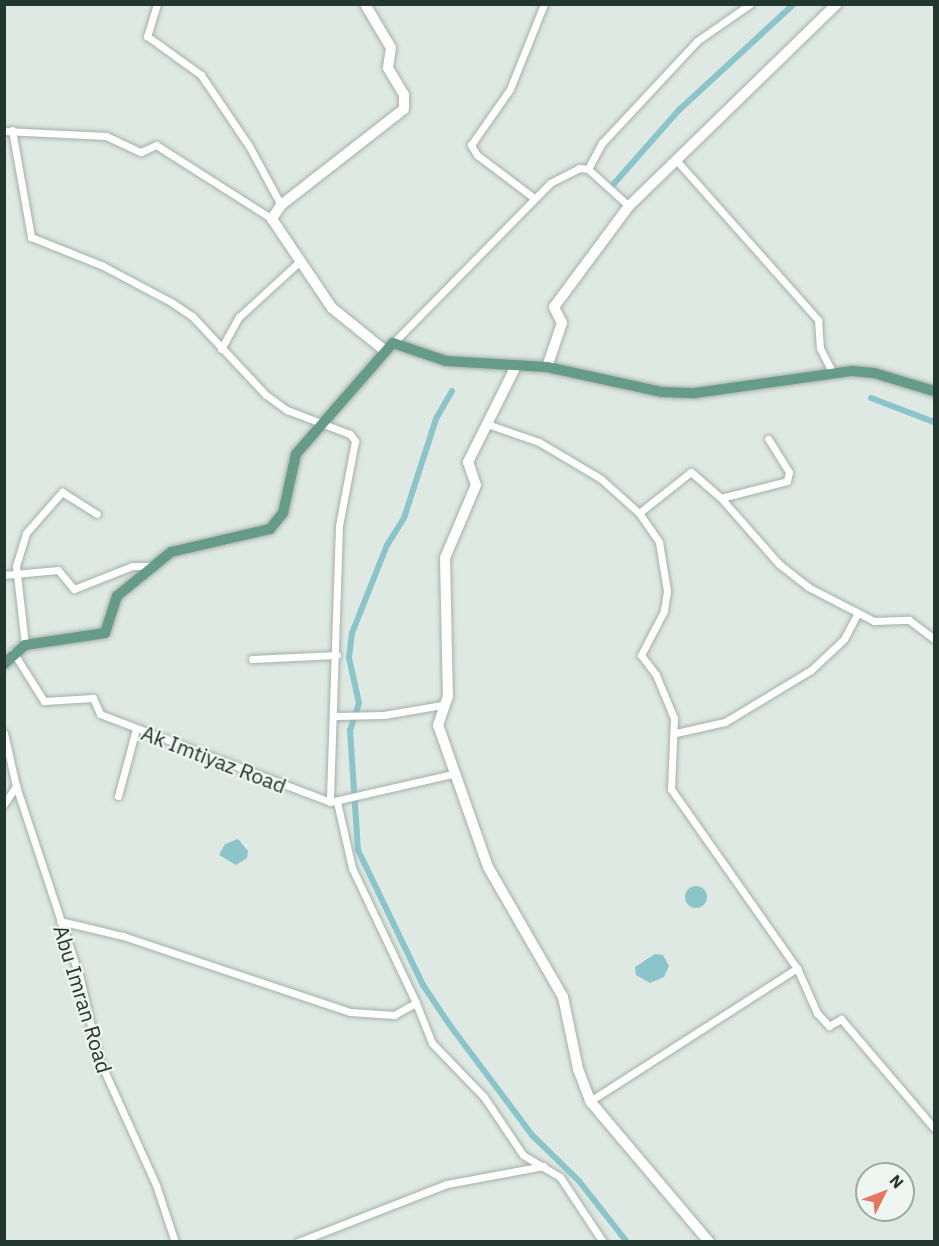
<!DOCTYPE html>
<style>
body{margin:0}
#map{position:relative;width:939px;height:1246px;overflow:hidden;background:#dfe9e4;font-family:"IBM Plex Sans",sans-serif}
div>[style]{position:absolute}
.water>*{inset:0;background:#8bc5ca}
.round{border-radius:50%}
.canal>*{height:6px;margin:-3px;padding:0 3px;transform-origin:3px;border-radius:3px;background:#8bc5ca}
.roads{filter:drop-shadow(0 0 2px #a3b0aa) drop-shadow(0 0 2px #a3b0aa)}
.street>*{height:7px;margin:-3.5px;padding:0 3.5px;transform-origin:3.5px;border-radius:3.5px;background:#fff}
.secondary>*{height:10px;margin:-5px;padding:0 5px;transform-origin:5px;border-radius:5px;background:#fff}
.primary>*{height:10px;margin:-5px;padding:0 5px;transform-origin:5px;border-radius:5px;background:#679b89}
span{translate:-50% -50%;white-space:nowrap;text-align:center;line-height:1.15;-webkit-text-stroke:4.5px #eff6f2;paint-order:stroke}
.street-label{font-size:21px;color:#223730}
.frame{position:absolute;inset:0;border:6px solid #223730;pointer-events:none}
.north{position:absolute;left:855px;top:1162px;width:60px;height:60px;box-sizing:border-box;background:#eff6f2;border:2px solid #9daaa4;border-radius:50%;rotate:48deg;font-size:16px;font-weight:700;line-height:24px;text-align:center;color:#223730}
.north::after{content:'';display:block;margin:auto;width:21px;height:27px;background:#e57761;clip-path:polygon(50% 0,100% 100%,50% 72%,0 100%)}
</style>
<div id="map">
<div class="water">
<div style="clip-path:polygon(238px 839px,248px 851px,247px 858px,236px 865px,219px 855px,225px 844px)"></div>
<div class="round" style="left:685px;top:886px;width:22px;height:22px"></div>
<div style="clip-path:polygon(655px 954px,663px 955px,669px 966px,664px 977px,650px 983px,636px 975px,635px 967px)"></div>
</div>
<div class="canal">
<div style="left:611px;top:187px;width:103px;rotate:-48.6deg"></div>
<div style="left:679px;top:110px;width:156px;rotate:-42.7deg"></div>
<div style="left:452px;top:391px;width:32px;rotate:120deg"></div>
<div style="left:436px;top:419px;width:104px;rotate:107.9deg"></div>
<div style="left:404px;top:518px;width:32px;rotate:122deg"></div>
<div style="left:387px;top:545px;width:95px;rotate:111.7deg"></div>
<div style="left:352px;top:633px;width:25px;rotate:97deg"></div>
<div style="left:349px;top:658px;width:46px;rotate:77.5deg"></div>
<div style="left:359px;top:703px;width:28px;rotate:108deg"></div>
<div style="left:350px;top:730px;width:120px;rotate:86.2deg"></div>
<div style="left:358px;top:850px;width:150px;rotate:64.3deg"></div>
<div style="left:423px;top:985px;width:47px;rotate:56.3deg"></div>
<div style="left:449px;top:1024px;width:139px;rotate:53.2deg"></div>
<div style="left:532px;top:1135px;width:66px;rotate:44.4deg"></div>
<div style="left:579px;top:1181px;width:78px;rotate:51.8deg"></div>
<div style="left:871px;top:398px;width:67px;rotate:20.9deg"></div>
</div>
<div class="roads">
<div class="street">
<div style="left:157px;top:4px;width:34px;rotate:107deg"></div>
<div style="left:147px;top:36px;width:67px;rotate:35.8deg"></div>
<div style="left:201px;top:75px;width:86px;rotate:55.9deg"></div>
<div style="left:249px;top:146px;width:67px;rotate:61.5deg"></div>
<div style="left:12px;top:130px;width:109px;rotate:79.9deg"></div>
<div style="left:31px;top:237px;width:78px;rotate:21.9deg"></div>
<div style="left:103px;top:266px;width:77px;rotate:27.9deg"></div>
<div style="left:171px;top:302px;width:25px;rotate:34deg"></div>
<div style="left:192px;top:316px;width:108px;rotate:46.9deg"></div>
<div style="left:266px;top:395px;width:26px;rotate:36deg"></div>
<div style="left:287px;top:410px;width:67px;rotate:20.9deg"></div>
<div style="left:350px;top:434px;width:9px;rotate:54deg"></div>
<div style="left:355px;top:441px;width:86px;rotate:100.7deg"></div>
<div style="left:339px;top:526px;width:276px;rotate:91.9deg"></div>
<div style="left:4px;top:131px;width:102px;rotate:2.8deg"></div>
<div style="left:106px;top:136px;width:38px;rotate:25deg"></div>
<div style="left:141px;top:152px;width:17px;rotate:-25deg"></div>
<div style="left:156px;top:145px;width:138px;rotate:32.5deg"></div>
<div style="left:677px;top:161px;width:213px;rotate:48.4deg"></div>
<div style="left:818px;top:320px;width:28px;rotate:86deg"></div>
<div style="left:820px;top:348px;width:27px;rotate:63deg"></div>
<div style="left:588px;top:169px;width:30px;rotate:-62deg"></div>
<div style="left:602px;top:143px;width:139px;rotate:-47deg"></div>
<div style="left:697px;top:41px;width:65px;rotate:-34.9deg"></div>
<div style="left:534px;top:198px;width:71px;rotate:-143deg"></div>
<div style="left:477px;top:155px;width:12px;rotate:-121deg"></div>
<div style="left:471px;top:145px;width:68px;rotate:-55.1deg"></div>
<div style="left:510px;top:89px;width:92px;rotate:-68.2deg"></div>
<div style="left:393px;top:343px;width:224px;rotate:-45.5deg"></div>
<div style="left:550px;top:183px;width:33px;rotate:-27deg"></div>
<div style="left:579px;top:168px;width:9px;rotate:6deg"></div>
<div style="left:588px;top:169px;width:55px;rotate:42.1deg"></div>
<div style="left:221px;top:349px;width:37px;rotate:-61deg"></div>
<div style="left:239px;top:317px;width:80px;rotate:-42.5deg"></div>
<div style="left:487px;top:424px;width:55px;rotate:19.1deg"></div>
<div style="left:539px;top:442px;width:72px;rotate:30.8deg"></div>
<div style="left:601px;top:479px;width:51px;rotate:41.8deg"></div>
<div style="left:639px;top:513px;width:35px;rotate:55deg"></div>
<div style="left:659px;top:542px;width:50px;rotate:80.7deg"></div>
<div style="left:667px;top:591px;width:20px;rotate:99deg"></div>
<div style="left:664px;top:611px;width:50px;rotate:117.6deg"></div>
<div style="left:641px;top:655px;width:25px;rotate:53deg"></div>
<div style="left:656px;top:675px;width:47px;rotate:67.3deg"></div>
<div style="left:674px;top:718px;width:71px;rotate:92.4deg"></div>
<div style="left:671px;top:789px;width:219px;rotate:54.9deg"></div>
<div style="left:721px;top:498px;width:68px;rotate:-14.4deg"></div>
<div style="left:787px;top:481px;width:9px;rotate:-77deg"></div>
<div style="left:789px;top:472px;width:39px;rotate:-122deg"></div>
<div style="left:639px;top:513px;width:66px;rotate:-38.3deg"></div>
<div style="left:691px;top:472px;width:40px;rotate:41deg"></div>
<div style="left:721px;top:498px;width:88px;rotate:48.7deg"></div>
<div style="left:779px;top:564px;width:37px;rotate:38deg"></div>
<div style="left:808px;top:587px;width:74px;rotate:27.3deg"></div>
<div style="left:874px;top:621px;width:35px;rotate:-2deg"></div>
<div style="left:909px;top:620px;width:31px;rotate:37deg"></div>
<div style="left:4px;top:575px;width:54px;rotate:-5.3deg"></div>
<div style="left:58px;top:570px;width:25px;rotate:50deg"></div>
<div style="left:74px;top:589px;width:62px;rotate:-21.6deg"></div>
<div style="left:132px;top:566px;width:18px"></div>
<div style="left:25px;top:645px;width:80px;rotate:-96.5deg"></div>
<div style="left:16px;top:566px;width:34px;rotate:-73deg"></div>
<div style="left:26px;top:533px;width:55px;rotate:-48.7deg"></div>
<div style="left:62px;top:492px;width:41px;rotate:32.2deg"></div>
<div style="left:13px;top:652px;width:58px;rotate:57.7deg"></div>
<div style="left:44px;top:701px;width:49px;rotate:-3.5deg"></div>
<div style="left:93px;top:698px;width:17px;rotate:66deg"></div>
<div style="left:100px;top:714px;width:246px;rotate:20.9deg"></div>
<div style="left:330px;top:802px;width:125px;rotate:-12.9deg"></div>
<div style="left:252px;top:659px;width:85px;rotate:-2.7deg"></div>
<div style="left:336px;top:716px;width:48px;rotate:-1.2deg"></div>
<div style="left:384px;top:715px;width:59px;rotate:-9.8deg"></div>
<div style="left:4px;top:733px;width:54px;rotate:77.2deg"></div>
<div style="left:16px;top:786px;width:202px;rotate:71.6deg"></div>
<div style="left:80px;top:978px;width:81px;rotate:77.2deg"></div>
<div style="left:98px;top:1057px;width:141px;rotate:65.6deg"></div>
<div style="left:156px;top:1185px;width:60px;rotate:71.6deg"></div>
<div style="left:676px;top:733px;width:50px;rotate:-12.7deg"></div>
<div style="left:725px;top:722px;width:100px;rotate:-31.2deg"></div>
<div style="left:811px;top:670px;width:45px;rotate:-43.2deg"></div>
<div style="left:844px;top:639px;width:27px;rotate:-62deg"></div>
<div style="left:118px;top:796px;width:69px;rotate:-75deg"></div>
<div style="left:337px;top:802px;width:68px;rotate:77.2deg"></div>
<div style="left:352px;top:868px;width:149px;rotate:64.6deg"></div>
<div style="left:4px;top:804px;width:22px;rotate:-56deg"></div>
<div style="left:60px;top:921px;width:65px;rotate:13.4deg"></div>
<div style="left:123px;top:936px;width:239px;rotate:18.5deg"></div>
<div style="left:350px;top:1012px;width:44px;rotate:3.9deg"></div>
<div style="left:394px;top:1015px;width:25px;rotate:-29deg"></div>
<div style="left:416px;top:1003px;width:43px;rotate:68.2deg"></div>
<div style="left:432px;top:1043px;width:75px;rotate:46.1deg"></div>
<div style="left:484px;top:1097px;width:70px;rotate:56.1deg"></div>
<div style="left:523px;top:1155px;width:43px;rotate:30.7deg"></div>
<div style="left:560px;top:1177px;width:78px;rotate:56.5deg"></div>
<div style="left:590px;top:1101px;width:246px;rotate:-32.7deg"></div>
<div style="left:797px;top:968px;width:49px;rotate:66deg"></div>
<div style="left:817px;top:1013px;width:18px;rotate:47deg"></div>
<div style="left:829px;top:1026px;width:14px;rotate:-30deg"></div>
<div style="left:841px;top:1019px;width:143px;rotate:49.5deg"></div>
<div style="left:298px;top:1242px;width:160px;rotate:-21.3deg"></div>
<div style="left:447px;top:1184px;width:98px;rotate:-10.6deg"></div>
</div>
<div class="secondary">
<div style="left:365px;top:4px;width:51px;rotate:59.4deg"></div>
<div style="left:391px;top:48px;width:20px;rotate:99deg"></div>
<div style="left:388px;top:68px;width:31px;rotate:59deg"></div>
<div style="left:404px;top:95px;width:14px;rotate:90deg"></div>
<div style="left:404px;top:109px;width:156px;rotate:142deg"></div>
<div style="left:281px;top:205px;width:17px;rotate:123deg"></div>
<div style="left:272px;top:219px;width:107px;rotate:56deg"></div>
<div style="left:332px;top:308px;width:67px;rotate:38.9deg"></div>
<div style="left:547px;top:367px;width:46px;rotate:-71.2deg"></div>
<div style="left:562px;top:323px;width:18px;rotate:-117deg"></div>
<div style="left:554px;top:307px;width:126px;rotate:-53.4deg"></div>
<div style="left:629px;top:206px;width:290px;rotate:-44.2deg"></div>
<div style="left:515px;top:368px;width:105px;rotate:116.6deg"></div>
<div style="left:468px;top:462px;width:24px;rotate:71deg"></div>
<div style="left:476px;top:485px;width:79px;rotate:113deg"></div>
<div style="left:445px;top:558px;width:138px;rotate:88.8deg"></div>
<div style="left:448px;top:696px;width:31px;rotate:109deg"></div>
<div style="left:438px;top:725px;width:151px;rotate:70.6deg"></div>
<div style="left:488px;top:867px;width:150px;rotate:60deg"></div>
<div style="left:563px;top:997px;width:74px;rotate:78.2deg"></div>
<div style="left:578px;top:1069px;width:34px;rotate:69deg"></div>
<div style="left:590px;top:1101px;width:185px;rotate:49.8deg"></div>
</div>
<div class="primary">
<div style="left:4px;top:664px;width:28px;rotate:-42deg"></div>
<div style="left:25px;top:645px;width:81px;rotate:-8.5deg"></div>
<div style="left:105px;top:633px;width:39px;rotate:-72deg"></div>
<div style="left:117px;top:596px;width:70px;rotate:-39.2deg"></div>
<div style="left:171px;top:552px;width:102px;rotate:-13.1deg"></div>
<div style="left:270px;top:529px;width:21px;rotate:-51deg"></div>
<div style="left:283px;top:513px;width:60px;rotate:-77.6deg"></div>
<div style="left:296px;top:454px;width:147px;rotate:-48.9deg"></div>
<div style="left:393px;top:343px;width:56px;rotate:18.8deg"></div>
<div style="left:446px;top:361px;width:101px;rotate:3.4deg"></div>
<div style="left:547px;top:367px;width:118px;rotate:12.3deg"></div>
<div style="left:662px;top:392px;width:33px;rotate:2deg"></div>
<div style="left:695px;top:393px;width:159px;rotate:-8deg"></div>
<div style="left:852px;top:371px;width:22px;rotate:5deg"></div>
<div style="left:874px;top:373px;width:63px;rotate:16.7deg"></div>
</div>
</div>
<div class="street-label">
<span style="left:214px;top:759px;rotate:21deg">Ak Imtiyaz Road</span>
<span style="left:83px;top:999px;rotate:73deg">Abu Imran Road</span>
</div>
<div class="frame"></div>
<div class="north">N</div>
</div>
